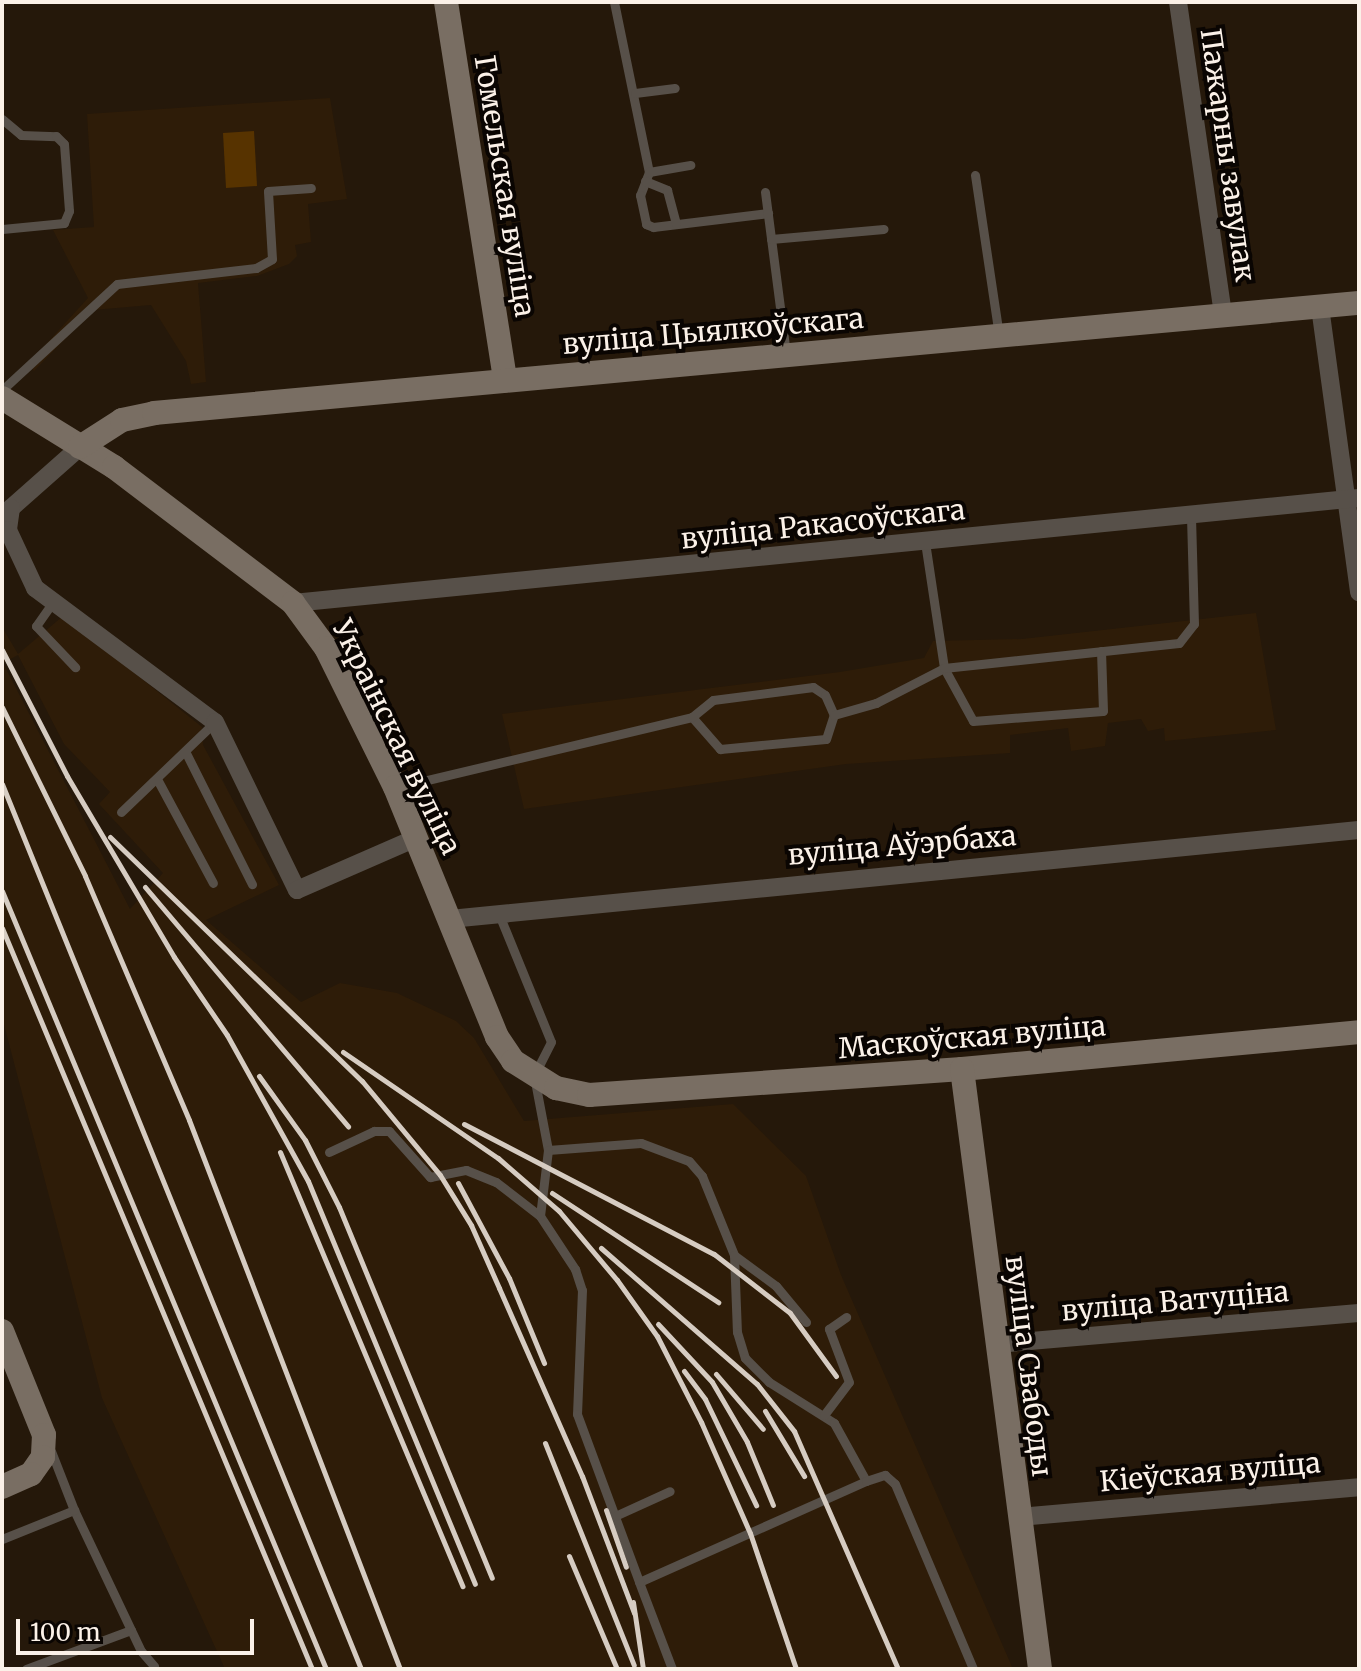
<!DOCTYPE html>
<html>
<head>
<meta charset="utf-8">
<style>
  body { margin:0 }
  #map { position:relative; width:1361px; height:1671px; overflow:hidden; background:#25180a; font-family:Merriweather,serif }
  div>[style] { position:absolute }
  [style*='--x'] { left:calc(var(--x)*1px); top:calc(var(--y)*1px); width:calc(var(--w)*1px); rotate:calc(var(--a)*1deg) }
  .built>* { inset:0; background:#2e1c08 }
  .green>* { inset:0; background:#573300 }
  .lane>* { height:9px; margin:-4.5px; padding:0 4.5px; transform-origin:4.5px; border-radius:4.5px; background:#575049 }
  .street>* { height:18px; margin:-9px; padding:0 9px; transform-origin:9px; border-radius:9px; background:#575049 }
  .secondary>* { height:24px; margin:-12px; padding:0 12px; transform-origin:12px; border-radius:12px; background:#796e63 }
  .rail>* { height:5px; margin:-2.5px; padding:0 2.5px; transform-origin:2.5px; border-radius:2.5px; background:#d6ccc2 }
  span { translate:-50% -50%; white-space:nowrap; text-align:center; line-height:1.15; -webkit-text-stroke:8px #0a0502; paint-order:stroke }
  .street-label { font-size:28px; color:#fbf1e8 }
  .frame { position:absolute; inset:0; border:4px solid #fbf1e8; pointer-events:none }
  .scale { position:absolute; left:16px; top:1619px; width:238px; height:36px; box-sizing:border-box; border:4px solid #fbf1e8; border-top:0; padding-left:10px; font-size:24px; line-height:28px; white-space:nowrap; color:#fbf1e8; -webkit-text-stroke:6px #0a0502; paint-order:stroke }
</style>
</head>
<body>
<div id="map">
  <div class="built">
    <div style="clip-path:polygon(330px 98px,347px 199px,308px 204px,311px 242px,295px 245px,297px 256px,289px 264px,257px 276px,198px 283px,206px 382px,191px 384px,186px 361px,151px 305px,93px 310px,34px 371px,28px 364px,88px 298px,53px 230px,94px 227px,87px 114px)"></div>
    <div style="clip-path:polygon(1256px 613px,1276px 730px,1165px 741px,1164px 728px,1148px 731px,1141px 719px,1108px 723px,1105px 746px,1071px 751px,1068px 728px,1010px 735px,1010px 753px,846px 764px,524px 809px,502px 714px,840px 672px,924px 658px,933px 641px,1022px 639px)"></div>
    <div style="clip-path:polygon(evenodd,63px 616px,202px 727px,203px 745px,279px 885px,206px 920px,301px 1002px,340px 983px,397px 993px,456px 1021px,474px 1038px,524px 1121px,733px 1104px,806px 1176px,841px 1275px,1013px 1669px,225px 1669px,102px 1398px,2px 1017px,2px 627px,18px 654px,63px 616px,18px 655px,64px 744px,110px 792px,99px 804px,163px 873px,130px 909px,3px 663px,18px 655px)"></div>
  </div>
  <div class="green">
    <div style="clip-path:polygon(254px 131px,257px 186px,226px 188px,223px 133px)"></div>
  </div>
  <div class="lane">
    <div style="--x:614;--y:2;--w:174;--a:78.4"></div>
    <div style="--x:649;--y:172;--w:25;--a:111"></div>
    <div style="--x:640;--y:195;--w:30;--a:78"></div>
    <div style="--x:646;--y:224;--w:8;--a:23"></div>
    <div style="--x:653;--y:227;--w:116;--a:-6.9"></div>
    <div style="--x:635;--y:93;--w:40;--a:-7.1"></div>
    <div style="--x:2;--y:119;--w:25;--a:40"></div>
    <div style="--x:21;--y:135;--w:35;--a:2"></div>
    <div style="--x:56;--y:136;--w:11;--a:45"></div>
    <div style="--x:64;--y:144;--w:67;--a:85.7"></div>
    <div style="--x:69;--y:211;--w:13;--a:113"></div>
    <div style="--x:64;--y:223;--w:62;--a:174.5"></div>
    <div style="--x:649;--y:172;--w:42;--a:-9.7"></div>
    <div style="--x:975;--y:175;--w:162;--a:81.5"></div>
    <div style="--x:645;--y:181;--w:24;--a:22"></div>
    <div style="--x:667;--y:190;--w:35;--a:75"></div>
    <div style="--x:765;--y:192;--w:162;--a:82.6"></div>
    <div style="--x:771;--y:239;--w:113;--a:-5.1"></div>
    <div style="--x:2;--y:390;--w:156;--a:-42.7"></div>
    <div style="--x:117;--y:284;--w:140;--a:-6.6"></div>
    <div style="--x:256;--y:268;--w:18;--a:-29"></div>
    <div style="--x:272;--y:259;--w:68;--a:-93.4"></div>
    <div style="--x:268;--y:191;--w:43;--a:-4"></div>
    <div style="--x:925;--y:542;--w:127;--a:81.4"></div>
    <div style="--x:944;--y:668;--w:60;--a:61.3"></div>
    <div style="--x:973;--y:721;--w:130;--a:-4.4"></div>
    <div style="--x:1103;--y:711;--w:60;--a:-91.9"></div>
    <div style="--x:55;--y:599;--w:33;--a:125"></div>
    <div style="--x:36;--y:626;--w:57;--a:46.4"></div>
    <div style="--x:692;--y:717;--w:43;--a:48.8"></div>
    <div style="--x:720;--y:749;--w:106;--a:-5.4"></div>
    <div style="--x:826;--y:739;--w:25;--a:-72"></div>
    <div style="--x:186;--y:753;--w:147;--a:63.3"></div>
    <div style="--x:157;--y:779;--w:118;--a:61.7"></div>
    <div style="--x:398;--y:787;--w:302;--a:-13.4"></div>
    <div style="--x:692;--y:717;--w:27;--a:-39"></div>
    <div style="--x:713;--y:700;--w:101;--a:-7.4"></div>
    <div style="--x:813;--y:687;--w:14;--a:34"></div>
    <div style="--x:825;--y:695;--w:22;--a:66"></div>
    <div style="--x:834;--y:715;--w:44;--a:-15.9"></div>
    <div style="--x:876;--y:703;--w:76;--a:-27.2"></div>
    <div style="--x:944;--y:668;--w:236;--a:-6.1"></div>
    <div style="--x:1179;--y:643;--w:24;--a:-52"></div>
    <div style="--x:1194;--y:624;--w:109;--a:-91.6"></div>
    <div style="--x:121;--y:812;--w:130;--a:-43.8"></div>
    <div style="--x:498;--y:912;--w:140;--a:67.8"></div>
    <div style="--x:551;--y:1042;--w:38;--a:117"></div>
    <div style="--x:534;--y:1076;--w:75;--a:79.3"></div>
    <div style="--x:548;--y:1150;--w:93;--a:-4.3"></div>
    <div style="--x:641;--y:1143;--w:51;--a:20.6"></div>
    <div style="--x:689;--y:1161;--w:20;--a:49"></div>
    <div style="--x:702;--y:1176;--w:85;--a:67.9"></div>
    <div style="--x:734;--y:1255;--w:77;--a:87.8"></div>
    <div style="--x:737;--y:1332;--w:27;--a:73"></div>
    <div style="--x:745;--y:1358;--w:34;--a:45"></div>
    <div style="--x:769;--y:1382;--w:77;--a:32.2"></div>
    <div style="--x:834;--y:1423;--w:66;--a:61.1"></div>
    <div style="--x:866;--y:1481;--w:248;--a:156"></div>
    <div style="--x:639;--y:1582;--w:93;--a:69.2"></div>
    <div style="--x:329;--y:1152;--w:50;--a:-25"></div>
    <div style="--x:374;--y:1131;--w:15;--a:0"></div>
    <div style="--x:389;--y:1131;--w:62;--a:48.3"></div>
    <div style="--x:430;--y:1177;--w:37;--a:-11"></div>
    <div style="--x:466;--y:1170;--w:32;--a:22"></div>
    <div style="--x:496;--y:1182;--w:56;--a:37.7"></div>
    <div style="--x:540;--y:1216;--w:64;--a:56.6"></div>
    <div style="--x:575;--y:1269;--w:22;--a:72"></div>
    <div style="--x:582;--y:1290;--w:124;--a:92.3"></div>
    <div style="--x:577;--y:1414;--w:179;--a:69.7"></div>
    <div style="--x:540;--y:1216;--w:66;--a:-83.1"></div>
    <div style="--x:734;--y:1255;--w:52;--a:36.4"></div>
    <div style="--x:776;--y:1286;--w:47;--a:50.2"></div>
    <div style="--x:824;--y:1415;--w:41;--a:-52.9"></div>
    <div style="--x:849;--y:1382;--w:57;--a:-110.7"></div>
    <div style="--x:829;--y:1329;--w:21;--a:-35"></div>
    <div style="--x:866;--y:1481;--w:20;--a:-18"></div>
    <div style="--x:885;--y:1475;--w:13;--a:42"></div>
    <div style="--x:895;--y:1484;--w:201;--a:67.1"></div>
    <div style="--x:74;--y:1510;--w:156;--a:64.6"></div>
    <div style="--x:141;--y:1651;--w:20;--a:49"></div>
    <div style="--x:615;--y:1516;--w:60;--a:-24.4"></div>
    <div style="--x:2;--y:1539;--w:78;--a:-21.9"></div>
    <div style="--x:74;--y:1510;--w:63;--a:-111.3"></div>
    <div style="--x:26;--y:1669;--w:112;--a:-20.4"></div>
  </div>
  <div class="street">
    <div style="--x:1178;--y:2;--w:316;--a:81.8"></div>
    <div style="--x:1320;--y:307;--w:288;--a:82.2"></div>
    <div style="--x:80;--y:447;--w:92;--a:138.5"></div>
    <div style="--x:11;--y:508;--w:22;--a:98"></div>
    <div style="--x:8;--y:530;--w:64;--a:65"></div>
    <div style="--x:35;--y:588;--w:224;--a:36.7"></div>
    <div style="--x:215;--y:722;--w:187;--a:64"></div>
    <div style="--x:297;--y:890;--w:130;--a:-23.6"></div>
    <div style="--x:293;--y:603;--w:1071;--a:-5.63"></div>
    <div style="--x:450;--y:919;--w:913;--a:-5.59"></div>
    <div style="--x:996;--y:1344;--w:364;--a:-4.9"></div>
    <div style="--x:1019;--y:1517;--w:341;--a:-5"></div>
  </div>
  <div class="secondary">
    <div style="--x:446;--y:2;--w:383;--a:81.1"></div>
    <div style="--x:2;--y:398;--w:132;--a:31.6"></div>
    <div style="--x:114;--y:467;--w:225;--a:37.2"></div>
    <div style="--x:293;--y:603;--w:56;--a:53.7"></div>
    <div style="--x:326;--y:648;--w:155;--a:63.6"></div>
    <div style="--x:395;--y:787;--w:270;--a:67.8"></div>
    <div style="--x:497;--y:1037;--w:29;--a:56"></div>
    <div style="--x:513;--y:1061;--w:51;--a:32.1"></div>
    <div style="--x:556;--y:1088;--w:34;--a:12"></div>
    <div style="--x:589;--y:1095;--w:374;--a:-4"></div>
    <div style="--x:962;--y:1069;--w:399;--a:-5.3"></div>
    <div style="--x:80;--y:447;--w:50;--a:-32.7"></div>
    <div style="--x:122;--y:420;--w:33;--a:-12"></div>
    <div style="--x:154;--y:413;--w:1210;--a:-5.22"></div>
    <div style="--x:962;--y:1069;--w:605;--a:82.59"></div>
    <div style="--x:2;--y:1331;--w:112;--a:68"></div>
    <div style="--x:44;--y:1435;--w:22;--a:93"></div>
    <div style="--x:43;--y:1457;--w:21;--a:125"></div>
    <div style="--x:31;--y:1474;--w:32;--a:156"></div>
  </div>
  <div class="rail">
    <div style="--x:2;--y:650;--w:142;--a:62.7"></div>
    <div style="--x:67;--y:776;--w:210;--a:59.4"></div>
    <div style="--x:174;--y:957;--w:94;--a:55.8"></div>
    <div style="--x:227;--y:1035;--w:167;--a:61"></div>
    <div style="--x:308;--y:1181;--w:436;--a:67.5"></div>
    <div style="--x:2;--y:707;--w:188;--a:63.8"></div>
    <div style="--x:85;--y:876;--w:265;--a:66.9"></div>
    <div style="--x:189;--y:1120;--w:588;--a:68.98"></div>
    <div style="--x:2;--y:784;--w:955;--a:67.92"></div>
    <div style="--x:110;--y:837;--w:351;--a:44.1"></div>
    <div style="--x:362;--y:1081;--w:122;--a:50.3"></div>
    <div style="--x:440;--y:1175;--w:59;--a:58.2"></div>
    <div style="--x:471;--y:1225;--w:69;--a:66"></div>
    <div style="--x:499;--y:1288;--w:206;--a:66.2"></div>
    <div style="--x:582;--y:1476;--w:147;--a:69.2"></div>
    <div style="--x:145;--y:887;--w:314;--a:49.7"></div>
    <div style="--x:2;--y:891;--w:843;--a:67.39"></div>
    <div style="--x:2;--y:928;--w:803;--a:67.3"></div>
    <div style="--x:343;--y:1052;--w:188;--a:34.4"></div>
    <div style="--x:498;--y:1158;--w:81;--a:41"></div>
    <div style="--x:559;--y:1211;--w:90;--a:50"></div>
    <div style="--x:617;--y:1280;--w:69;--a:54.5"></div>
    <div style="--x:657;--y:1336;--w:97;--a:62.9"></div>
    <div style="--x:701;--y:1422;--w:121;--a:66.2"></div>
    <div style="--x:750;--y:1533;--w:144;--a:71.3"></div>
    <div style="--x:259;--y:1076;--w:79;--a:54.3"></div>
    <div style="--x:305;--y:1140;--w:75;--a:63.1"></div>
    <div style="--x:339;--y:1207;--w:401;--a:67.6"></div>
    <div style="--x:464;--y:1124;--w:282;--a:27.5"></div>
    <div style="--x:714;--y:1254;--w:96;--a:37.8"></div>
    <div style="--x:790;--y:1313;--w:78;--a:53.9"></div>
    <div style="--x:280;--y:1152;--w:471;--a:67.2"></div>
    <div style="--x:458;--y:1183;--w:108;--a:61.8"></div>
    <div style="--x:509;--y:1278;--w:92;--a:67.6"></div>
    <div style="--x:552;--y:1193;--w:199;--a:33.3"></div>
    <div style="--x:601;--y:1248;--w:207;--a:41.1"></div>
    <div style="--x:757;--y:1384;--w:60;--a:51.8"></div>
    <div style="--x:794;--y:1431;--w:260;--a:66.4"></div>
    <div style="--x:658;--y:1324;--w:79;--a:47"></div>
    <div style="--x:712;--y:1382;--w:69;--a:59.7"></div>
    <div style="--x:747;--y:1442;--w:68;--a:67.6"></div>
    <div style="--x:684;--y:1371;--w:35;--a:53"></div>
    <div style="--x:705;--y:1399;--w:118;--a:64.3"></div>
    <div style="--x:716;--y:1374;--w:72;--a:49.5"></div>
    <div style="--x:765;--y:1411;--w:76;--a:59"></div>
    <div style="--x:545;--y:1443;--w:239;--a:68.2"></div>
    <div style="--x:606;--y:1510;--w:60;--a:70.7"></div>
    <div style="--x:569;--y:1556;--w:123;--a:67"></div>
    <div style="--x:633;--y:1602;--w:68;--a:81.5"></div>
  </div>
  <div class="street-label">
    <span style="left:1228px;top:155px;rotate:82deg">Пажарны завулак</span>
    <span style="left:505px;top:186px;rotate:81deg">Гомельская вуліца</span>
    <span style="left:713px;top:331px;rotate:-5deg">вуліца Цыялкоўскага</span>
    <span style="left:823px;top:524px;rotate:-6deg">вуліца Ракасоўскага</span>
    <span style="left:397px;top:737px;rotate:64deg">Украінская вуліца</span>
    <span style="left:902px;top:845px;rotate:-5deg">вуліца Аўэрбаха</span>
    <span style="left:972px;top:1037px;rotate:-5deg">Маскоўская вуліца</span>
    <span style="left:1175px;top:1301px;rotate:-5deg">вуліца Ватуціна</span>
    <span style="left:1029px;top:1366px;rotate:83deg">вуліца Свабоды</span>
    <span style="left:1210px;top:1472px;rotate:-5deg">Кіеўская вуліца</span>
  </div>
  <div class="frame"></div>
  <div class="scale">100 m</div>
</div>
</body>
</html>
